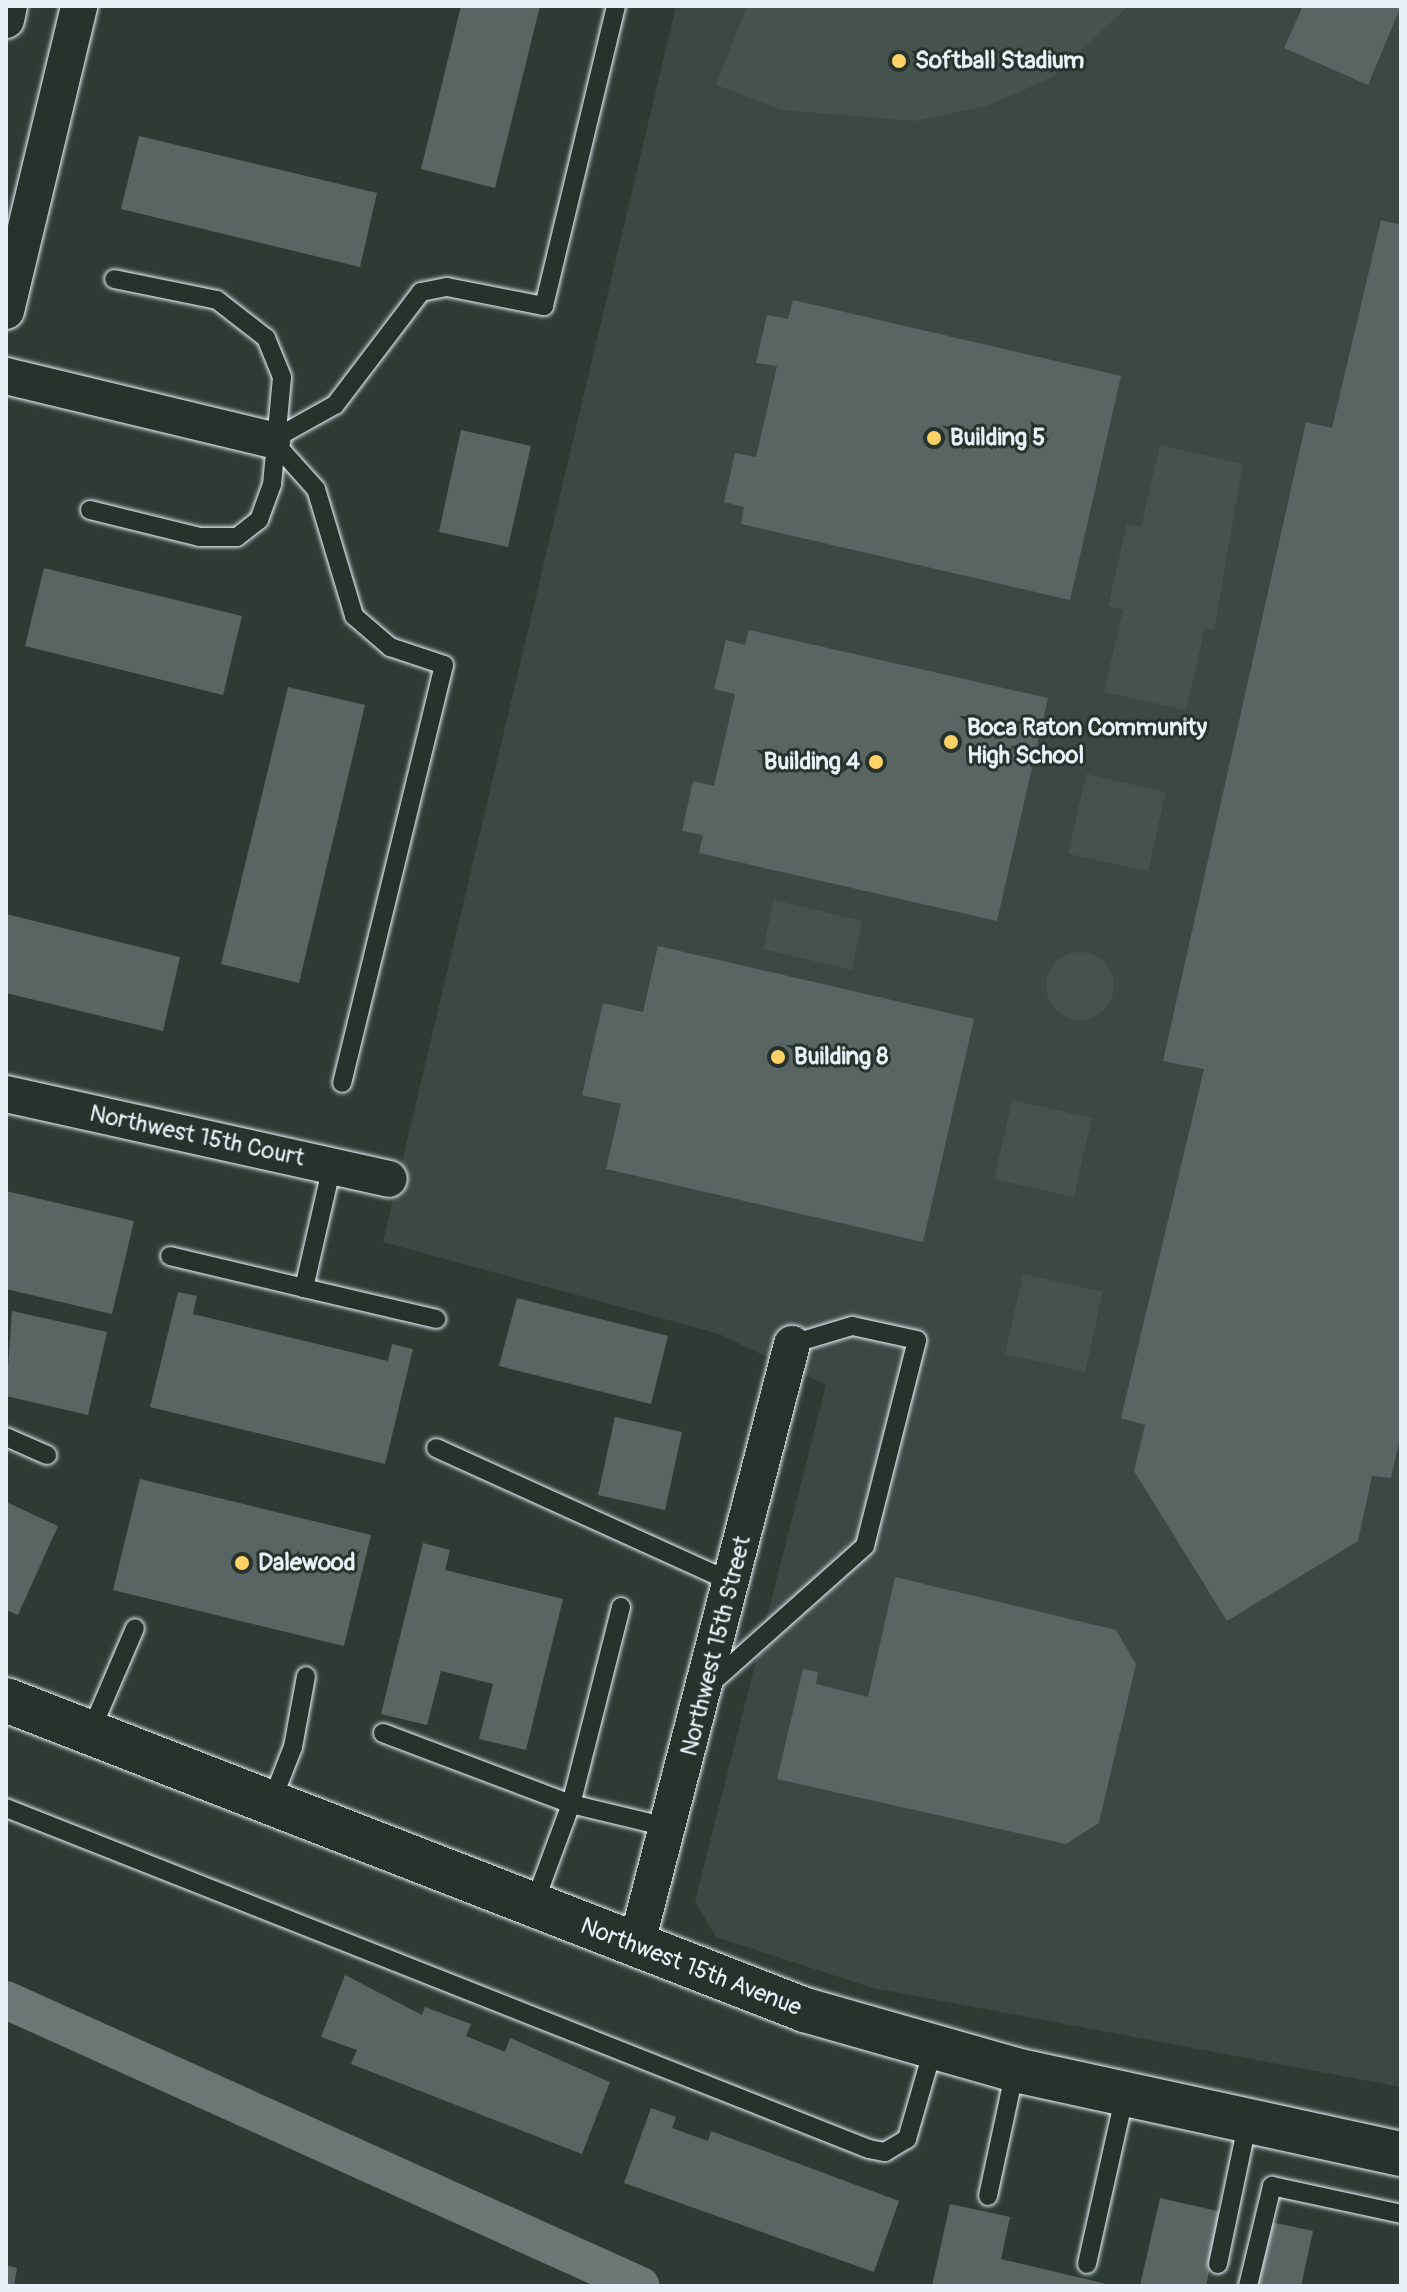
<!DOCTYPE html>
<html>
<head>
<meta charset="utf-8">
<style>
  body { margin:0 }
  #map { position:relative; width:1407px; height:2292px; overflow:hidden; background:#2e3b35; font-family:Pangolin,sans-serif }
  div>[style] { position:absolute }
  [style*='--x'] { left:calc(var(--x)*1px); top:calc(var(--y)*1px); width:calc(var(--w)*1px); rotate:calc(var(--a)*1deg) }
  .built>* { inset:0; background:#3b4843 }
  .green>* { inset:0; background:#45524e }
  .round { border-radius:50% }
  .canal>* { height:38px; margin:-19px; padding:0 19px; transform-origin:19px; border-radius:19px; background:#6b7775 }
  .building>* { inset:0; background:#596563 }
  .roads { filter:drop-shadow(0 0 2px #e8f1f8) drop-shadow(0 0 2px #e8f1f8) }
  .service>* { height:18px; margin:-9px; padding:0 9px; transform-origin:9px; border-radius:9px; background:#26332d }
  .minor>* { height:36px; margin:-18px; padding:0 18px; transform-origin:18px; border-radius:18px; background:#26332d }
  .tertiary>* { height:44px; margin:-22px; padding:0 22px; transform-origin:22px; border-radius:22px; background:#26332d }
  .dots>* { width:22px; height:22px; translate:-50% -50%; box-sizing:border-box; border:4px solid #26332d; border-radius:50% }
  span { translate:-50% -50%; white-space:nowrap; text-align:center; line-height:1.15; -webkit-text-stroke:6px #26332d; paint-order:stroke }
  .poi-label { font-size:24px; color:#e8f1f8; font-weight:700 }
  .left { translate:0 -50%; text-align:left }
  .right { translate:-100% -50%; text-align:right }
  .street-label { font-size:24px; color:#e8f1f8 }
  .frame { position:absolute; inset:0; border:8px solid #e8f1f8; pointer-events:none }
</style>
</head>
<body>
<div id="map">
  <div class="built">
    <div style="clip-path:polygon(676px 6px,1401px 6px,1401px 2087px,873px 1988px,716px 1937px,695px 1901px,826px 1385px,719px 1334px,383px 1242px)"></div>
  </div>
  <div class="green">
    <div style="clip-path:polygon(747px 6px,1129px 6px,1051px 78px,987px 106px,915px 121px,782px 110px,716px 85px)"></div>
    <div style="clip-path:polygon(1160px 445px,1243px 464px,1214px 630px,1205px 629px,1186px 710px,1104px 692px,1123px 610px,1108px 606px,1127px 524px,1141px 527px)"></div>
    <div style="clip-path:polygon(1086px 774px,1166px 792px,1148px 871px,1068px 854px)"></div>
    <div style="clip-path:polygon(774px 900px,862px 921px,852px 970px,763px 949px)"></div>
    <div class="round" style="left:1046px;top:952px;width:68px;height:68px"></div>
    <div style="clip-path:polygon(1012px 1100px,1092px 1118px,1074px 1197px,994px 1179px)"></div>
    <div style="clip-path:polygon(1023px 1274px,1103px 1292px,1085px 1372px,1005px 1354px)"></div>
  </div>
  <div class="canal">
    <div style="--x:6;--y:2000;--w:696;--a:24.25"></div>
  </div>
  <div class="building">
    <div style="clip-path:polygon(461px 6px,540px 6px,495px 188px,421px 169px)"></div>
    <div style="clip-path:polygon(1303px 6px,1401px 6px,1368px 85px,1284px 48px)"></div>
    <div style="clip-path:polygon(139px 136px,377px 193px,360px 267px,121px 209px)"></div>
    <div style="clip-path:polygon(1381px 220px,1401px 225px,1401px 1433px,1391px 1478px,1372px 1476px,1358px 1541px,1227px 1621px,1134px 1471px,1145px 1425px,1121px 1418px,1204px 1069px,1163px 1061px,1306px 422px,1332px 428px)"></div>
    <div style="clip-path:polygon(793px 300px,1121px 376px,1070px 600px,741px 524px,744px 507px,724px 502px,735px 453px,756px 457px,777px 366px,756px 363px,767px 315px,788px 319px)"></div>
    <div style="clip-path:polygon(461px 430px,531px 446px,508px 547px,439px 532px)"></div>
    <div style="clip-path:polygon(44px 568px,242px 616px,223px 695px,25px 646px)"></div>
    <div style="clip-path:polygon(749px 630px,1048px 698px,997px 921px,699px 853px,703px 835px,682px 831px,693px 781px,714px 786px,735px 694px,714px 689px,726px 640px,745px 645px)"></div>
    <div style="clip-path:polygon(288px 687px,365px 705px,299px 983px,221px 964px)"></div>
    <div style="clip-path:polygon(6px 914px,180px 957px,163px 1031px,6px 993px)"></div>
    <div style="clip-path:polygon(658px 946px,974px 1019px,923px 1242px,606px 1169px,621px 1104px,582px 1095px,603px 1003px,643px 1012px)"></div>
    <div style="clip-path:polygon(6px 1191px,134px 1221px,112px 1314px,6px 1289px)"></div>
    <div style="clip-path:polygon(178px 1292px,197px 1296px,193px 1314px,388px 1361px,392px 1344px,413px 1349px,385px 1464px,150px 1407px)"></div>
    <div style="clip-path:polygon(517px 1298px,668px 1336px,651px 1404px,499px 1366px)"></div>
    <div style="clip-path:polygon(12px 1311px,107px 1332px,88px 1415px,6px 1396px)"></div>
    <div style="clip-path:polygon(615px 1417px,682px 1432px,665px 1510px,598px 1495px)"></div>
    <div style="clip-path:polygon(140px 1479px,371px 1535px,344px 1646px,113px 1590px)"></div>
    <div style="clip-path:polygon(6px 1502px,58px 1526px,18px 1615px,6px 1610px)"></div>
    <div style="clip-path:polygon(423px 1543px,450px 1550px,445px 1570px,563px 1599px,526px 1750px,479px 1739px,493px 1684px,441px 1671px,427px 1725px,381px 1714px)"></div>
    <div style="clip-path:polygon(895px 1577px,1116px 1630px,1136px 1664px,1099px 1823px,1066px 1844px,777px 1779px,803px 1669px,818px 1672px,816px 1684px,868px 1697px)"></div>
    <div style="clip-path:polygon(345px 1975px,422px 2015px,425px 2007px,471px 2024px,466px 2036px,505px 2052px,510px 2038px,610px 2082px,582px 2154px,351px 2064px,357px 2050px,321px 2037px)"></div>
    <div style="clip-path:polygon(651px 2108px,676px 2117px,672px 2128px,708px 2141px,711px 2131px,899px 2201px,874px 2272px,624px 2183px)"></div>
    <div style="clip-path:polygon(1160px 2198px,1222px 2212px,1206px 2286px,1140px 2286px)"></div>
    <div style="clip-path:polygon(950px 2204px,1010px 2217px,1001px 2259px,1115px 2286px,932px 2286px)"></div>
    <div style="clip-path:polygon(1271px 2222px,1313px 2231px,1301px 2286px,1257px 2286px)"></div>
    <div style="clip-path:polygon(6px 2265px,17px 2268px,14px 2286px,6px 2286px)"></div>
  </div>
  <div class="roads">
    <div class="service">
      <div style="--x:272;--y:440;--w:66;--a:48.1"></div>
      <div style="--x:316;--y:489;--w:133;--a:73.3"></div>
      <div style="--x:354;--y:616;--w:48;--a:40.7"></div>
      <div style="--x:390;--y:647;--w:57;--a:18.4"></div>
      <div style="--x:444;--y:665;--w:430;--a:103.7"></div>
      <div style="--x:272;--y:440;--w:72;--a:-29.1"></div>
      <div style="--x:335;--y:405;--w:142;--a:-52.7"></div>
      <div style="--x:421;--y:292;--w:26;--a:-11"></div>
      <div style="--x:447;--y:287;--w:99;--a:11.1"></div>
      <div style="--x:544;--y:306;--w:309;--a:-76.5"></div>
      <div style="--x:90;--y:510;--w:113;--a:13.8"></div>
      <div style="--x:200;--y:537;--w:37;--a:0"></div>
      <div style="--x:237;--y:537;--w:28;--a:-38"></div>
      <div style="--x:259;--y:520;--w:37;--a:-70"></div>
      <div style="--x:272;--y:485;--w:108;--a:-84.7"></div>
      <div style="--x:282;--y:377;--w:42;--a:-112.3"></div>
      <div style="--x:266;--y:338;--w:62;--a:-142.2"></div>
      <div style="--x:217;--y:300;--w:105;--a:-168.5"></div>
      <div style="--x:170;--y:1256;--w:138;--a:13.4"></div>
      <div style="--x:304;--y:1288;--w:125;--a:-77.1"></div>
      <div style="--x:304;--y:1288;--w:136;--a:13.2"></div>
      <div style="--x:6;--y:1437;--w:45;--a:23.7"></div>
      <div style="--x:436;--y:1448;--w:325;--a:24.4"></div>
      <div style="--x:621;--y:1607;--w:203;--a:104.2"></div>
      <div style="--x:571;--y:1804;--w:103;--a:13.5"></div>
      <div style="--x:708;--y:1686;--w:210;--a:-41.7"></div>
      <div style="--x:865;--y:1546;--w:212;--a:-75.8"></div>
      <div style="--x:917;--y:1340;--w:66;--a:-167.8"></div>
      <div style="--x:852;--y:1326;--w:63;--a:163.3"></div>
      <div style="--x:90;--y:1733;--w:114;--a:-66.8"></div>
      <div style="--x:383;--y:1733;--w:201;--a:20.7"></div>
      <div style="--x:571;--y:1804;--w:107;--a:110.3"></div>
      <div style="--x:271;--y:1803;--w:60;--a:-68.6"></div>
      <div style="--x:293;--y:1747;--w:72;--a:-79.6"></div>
      <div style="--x:6;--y:1808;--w:928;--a:21.56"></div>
      <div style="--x:869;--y:2149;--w:16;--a:11"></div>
      <div style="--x:885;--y:2152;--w:26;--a:-31"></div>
      <div style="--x:907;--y:2139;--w:94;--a:-73.9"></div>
      <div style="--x:988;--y:2196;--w:129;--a:-77.9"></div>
      <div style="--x:1087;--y:2264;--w:174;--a:-77.4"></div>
      <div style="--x:1218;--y:2264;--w:146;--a:-78.2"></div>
      <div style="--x:1248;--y:2286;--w:103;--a:-76.5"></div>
      <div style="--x:1272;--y:2186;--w:132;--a:12.2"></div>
    </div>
    <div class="minor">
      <div style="--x:6;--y:20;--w:14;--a:-78"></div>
      <div style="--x:6;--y:311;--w:314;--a:-76.5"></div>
      <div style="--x:6;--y:376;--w:274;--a:13.5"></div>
      <div style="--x:6;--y:1094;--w:392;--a:12.5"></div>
      <div style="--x:636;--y:1946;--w:622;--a:-75.47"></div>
    </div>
    <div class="tertiary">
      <div style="--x:6;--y:1700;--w:857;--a:21.21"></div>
      <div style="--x:805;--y:2010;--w:218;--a:15.9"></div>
      <div style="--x:1015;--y:2070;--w:395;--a:12.3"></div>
    </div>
  </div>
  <div class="dots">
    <div style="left:899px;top:61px;background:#ffd166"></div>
    <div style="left:934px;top:438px;background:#ffd166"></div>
    <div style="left:951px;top:742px;background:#ffd166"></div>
    <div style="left:876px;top:762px;background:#ffd166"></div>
    <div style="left:778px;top:1057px;background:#ffd166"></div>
    <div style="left:242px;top:1563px;background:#ffd166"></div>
  </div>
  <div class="poi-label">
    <span class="left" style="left:915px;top:61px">Softball Stadium</span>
    <span class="left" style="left:950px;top:438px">Building 5</span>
    <span class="left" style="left:967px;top:742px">Boca Raton Community<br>High School</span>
    <span class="right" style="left:860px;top:762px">Building 4</span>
    <span class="left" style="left:794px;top:1057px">Building 8</span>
    <span class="left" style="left:258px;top:1563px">Dalewood</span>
  </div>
  <div class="street-label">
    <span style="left:197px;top:1136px;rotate:12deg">Northwest 15th Court</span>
    <span style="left:716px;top:1646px;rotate:-76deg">Northwest 15th Street</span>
    <span style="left:691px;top:1967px;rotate:21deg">Northwest 15th Avenue</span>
  </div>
  <div class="frame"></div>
</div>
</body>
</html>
